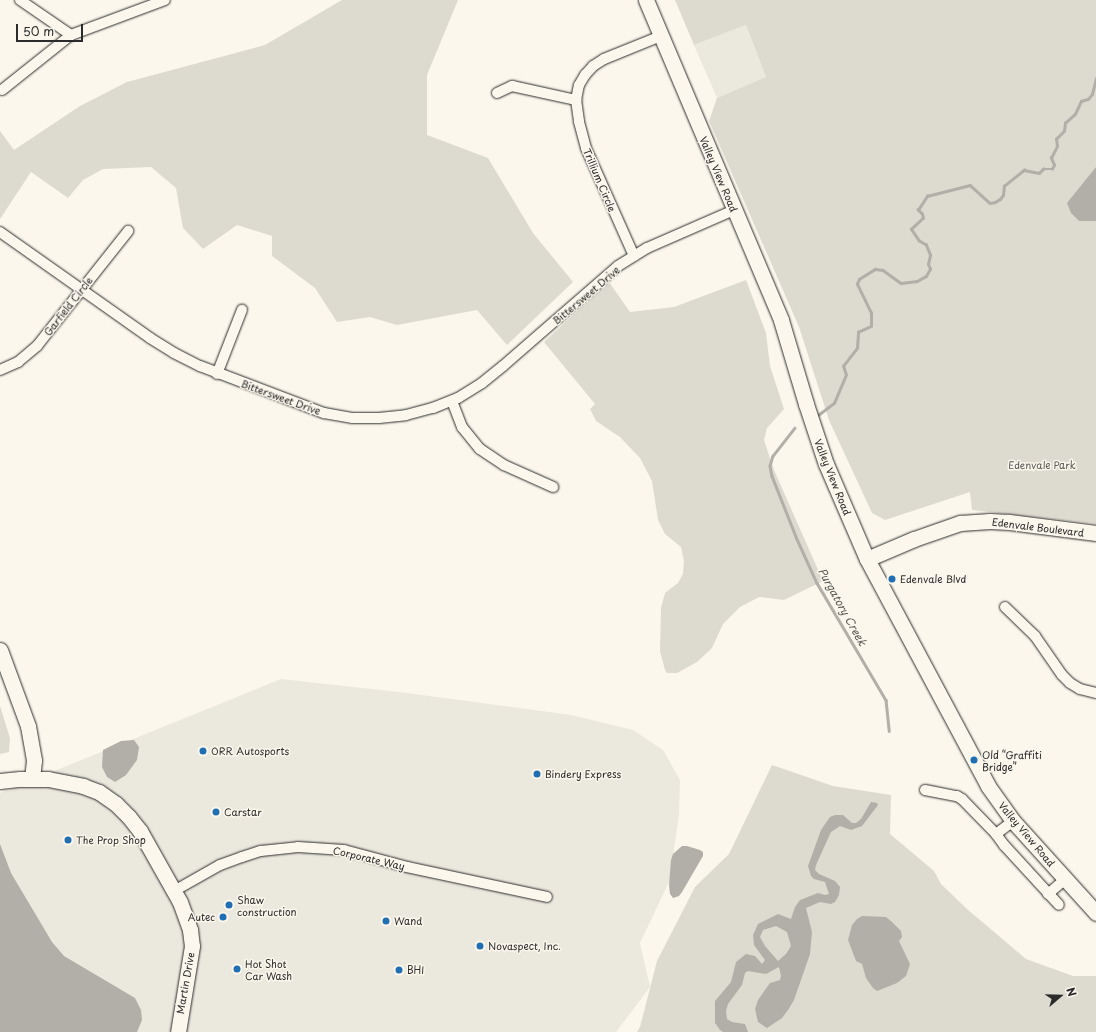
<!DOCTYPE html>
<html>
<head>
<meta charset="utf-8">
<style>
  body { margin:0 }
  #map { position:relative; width:1096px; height:1032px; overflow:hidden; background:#fbf7ec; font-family:"Playpen Sans",sans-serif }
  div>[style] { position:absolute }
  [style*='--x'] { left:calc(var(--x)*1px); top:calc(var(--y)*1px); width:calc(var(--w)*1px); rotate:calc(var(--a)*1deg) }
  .built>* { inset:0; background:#ebe8de }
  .green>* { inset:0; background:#dddad0 }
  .water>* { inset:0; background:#b1afa7 }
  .stream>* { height:2.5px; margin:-1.25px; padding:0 1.25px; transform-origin:1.25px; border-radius:1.25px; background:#b1afa7 }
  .roads { filter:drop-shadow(0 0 1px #2b2b2b) drop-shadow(0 0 1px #2b2b2b) }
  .street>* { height:10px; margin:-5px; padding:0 5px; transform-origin:5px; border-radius:5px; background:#fbf7ec }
  .secondary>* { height:15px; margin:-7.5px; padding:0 7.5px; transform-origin:7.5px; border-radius:7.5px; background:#fbf7ec }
  .dots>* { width:11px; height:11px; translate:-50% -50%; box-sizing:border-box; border:2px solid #fbf7ec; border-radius:50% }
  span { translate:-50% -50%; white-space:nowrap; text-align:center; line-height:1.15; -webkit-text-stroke:3px #fbf7ec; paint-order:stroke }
  .street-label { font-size:10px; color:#2b2b2b }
  .park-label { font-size:10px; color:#585754 }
  .poi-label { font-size:10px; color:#2b2b2b }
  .left { translate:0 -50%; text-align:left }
  .right { translate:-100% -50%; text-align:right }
  .water-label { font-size:11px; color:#5a5956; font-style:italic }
  .north { position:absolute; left:1040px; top:976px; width:40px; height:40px; -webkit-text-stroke:3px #fbf7ec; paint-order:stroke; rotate:70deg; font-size:11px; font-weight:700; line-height:16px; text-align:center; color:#2b2b2b }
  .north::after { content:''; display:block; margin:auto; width:14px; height:18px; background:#2b2b2b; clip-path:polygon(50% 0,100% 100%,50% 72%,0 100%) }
  .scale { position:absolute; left:16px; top:24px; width:67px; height:18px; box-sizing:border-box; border:2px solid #2b2b2b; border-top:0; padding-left:5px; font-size:12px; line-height:14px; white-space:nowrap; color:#2b2b2b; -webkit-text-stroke:3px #fbf7ec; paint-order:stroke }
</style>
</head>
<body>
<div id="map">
  <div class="built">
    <div style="clip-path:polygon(746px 25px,766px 77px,717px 98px,694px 45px)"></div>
    <div style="clip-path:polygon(281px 679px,399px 692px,571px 715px,633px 730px,663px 750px,680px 780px,679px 815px,669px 882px,640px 943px,650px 987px,616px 1032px,0 1032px,0 793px)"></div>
  </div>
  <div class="green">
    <div style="clip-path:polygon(342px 0,458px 0,427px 75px,427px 135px,488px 158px,533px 233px,573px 282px,507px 345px,477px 310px,397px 325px,370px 317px,337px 322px,315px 288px,272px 256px,272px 236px,237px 225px,203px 249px,183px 228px,176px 188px,151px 167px,103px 169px,83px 180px,68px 198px,31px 172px,0 219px,0 131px,14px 150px,80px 106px,127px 82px,265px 45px)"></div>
    <div style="clip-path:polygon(675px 0,1096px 0,1096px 167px,1079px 221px,1096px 221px,1096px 524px,972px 510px,970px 492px,885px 520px,872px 513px,829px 420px,799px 327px,709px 121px,717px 98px,766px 77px,746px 25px,694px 45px)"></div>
    <div style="clip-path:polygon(746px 280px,766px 333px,770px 366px,784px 409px,767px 428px,764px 440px,774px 470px,823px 581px,784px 600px,759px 597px,740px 607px,723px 624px,712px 648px,697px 662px,677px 673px,667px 673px,665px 670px,660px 651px,661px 608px,665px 593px,678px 583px,683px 574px,684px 561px,681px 547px,665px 534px,658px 520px,652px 481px,640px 458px,620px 437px,596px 421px,590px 409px,595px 404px,544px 342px,609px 282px,630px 312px,674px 307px)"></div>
    <div style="clip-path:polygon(0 706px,10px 738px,9px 752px,0 754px)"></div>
    <div style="clip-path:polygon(772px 765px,833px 786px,891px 795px,890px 834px,934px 871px,941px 884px,967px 909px,1026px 959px,1073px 976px,1096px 976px,1096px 1032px,637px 1032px,640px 1027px,657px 961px,695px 887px,729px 854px)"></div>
  </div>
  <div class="water">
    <div style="clip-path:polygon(1096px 167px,1096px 221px,1079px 221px,1071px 213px,1067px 203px)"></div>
    <div style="clip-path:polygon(134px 740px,139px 747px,137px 760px,126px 775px,115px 782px,107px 777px,102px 767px,103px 750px,121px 741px)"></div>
    <div style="clip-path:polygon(evenodd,871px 802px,877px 803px,878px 805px,862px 826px,851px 830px,840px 826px,831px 832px,816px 865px,815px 870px,819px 874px,835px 881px,840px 887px,839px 895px,835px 902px,831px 904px,820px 902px,806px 908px,812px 932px,810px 954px,794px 1000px,788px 1010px,782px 1018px,767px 1028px,758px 1022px,755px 1009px,758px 1000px,770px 983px,780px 980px,781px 976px,779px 967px,766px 974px,748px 971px,745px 973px,742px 985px,728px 1004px,726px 1011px,727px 1019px,732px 1022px,745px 1024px,748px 1032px,723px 1032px,720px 1030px,715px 1023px,715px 1001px,731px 982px,736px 962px,746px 954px,755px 956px,762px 964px,765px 960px,754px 945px,753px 935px,758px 924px,778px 914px,791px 919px,795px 907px,800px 900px,818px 893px,825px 895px,829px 894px,825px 882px,814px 879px,811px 876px,808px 866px,821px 830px,830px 817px,835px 815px,843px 815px,852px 823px,856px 823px,861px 819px,871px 802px,776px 926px,787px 932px,791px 946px,786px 954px,778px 961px,765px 946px,760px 937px,763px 930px,776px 926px)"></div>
    <div style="clip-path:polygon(0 844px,11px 873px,52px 942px,64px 956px,135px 998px,141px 1010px,142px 1020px,137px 1032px,0 1032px)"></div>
    <div style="clip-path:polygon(682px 846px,687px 846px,700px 850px,703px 852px,703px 856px,682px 892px,679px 896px,673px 898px,670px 894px,669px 885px,671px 860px,673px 854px)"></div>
    <div style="clip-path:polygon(862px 916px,886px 917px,892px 922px,901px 931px,902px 937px,899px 941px,910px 964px,906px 976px,897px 983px,877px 991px,873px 988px,866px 978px,862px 964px,856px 961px,848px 940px,852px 925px,857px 919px)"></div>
  </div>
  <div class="stream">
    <div style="--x:818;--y:415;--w:20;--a:-37"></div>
    <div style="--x:834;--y:403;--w:30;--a:-67"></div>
    <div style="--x:846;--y:375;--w:9;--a:-108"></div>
    <div style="--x:843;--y:366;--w:23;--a:-52"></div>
    <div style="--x:857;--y:348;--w:16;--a:-86"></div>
    <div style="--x:858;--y:332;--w:14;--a:-25"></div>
    <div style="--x:871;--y:326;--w:13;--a:-90"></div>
    <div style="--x:871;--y:313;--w:32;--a:-116"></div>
    <div style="--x:857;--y:284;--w:5;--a:-68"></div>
    <div style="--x:859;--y:279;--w:19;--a:-32"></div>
    <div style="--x:875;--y:269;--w:8;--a:7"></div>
    <div style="--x:883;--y:270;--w:22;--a:36"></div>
    <div style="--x:901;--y:283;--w:16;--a:-7"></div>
    <div style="--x:917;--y:281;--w:10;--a:-29"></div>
    <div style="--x:926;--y:276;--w:8;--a:-60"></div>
    <div style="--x:930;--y:269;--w:5;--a:-112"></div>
    <div style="--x:928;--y:264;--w:9;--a:-77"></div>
    <div style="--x:930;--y:255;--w:11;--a:-112"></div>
    <div style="--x:926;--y:245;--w:8;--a:-150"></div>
    <div style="--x:919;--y:241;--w:14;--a:-124"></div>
    <div style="--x:911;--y:229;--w:16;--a:-43"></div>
    <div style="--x:923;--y:218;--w:4;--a:-104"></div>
    <div style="--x:922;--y:214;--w:6;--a:-135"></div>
    <div style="--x:918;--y:210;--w:17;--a:-57"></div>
    <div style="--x:927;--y:196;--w:44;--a:-14.3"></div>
    <div style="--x:970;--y:185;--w:27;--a:42"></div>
    <div style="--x:990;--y:203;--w:5;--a:-11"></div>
    <div style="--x:995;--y:202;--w:6;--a:-31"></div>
    <div style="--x:1000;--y:199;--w:5;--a:-53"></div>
    <div style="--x:1003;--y:195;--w:9;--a:-84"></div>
    <div style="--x:1004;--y:186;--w:26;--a:-39"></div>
    <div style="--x:1024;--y:170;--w:15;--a:11"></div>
    <div style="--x:1039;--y:173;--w:6;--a:-45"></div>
    <div style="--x:1043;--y:169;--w:9;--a:0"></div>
    <div style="--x:1052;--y:169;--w:4;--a:-63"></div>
    <div style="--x:1054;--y:165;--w:8;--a:-113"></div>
    <div style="--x:1051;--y:158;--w:13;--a:-63"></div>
    <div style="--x:1057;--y:146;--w:7;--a:-98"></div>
    <div style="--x:1056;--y:139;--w:11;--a:-45"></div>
    <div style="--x:1064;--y:131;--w:8;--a:-83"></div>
    <div style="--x:1065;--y:123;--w:13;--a:-42"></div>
    <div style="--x:1075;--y:114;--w:14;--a:-65"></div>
    <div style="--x:1081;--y:101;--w:7;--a:-16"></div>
    <div style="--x:1088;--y:99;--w:6;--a:-51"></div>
    <div style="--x:1092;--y:94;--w:16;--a:-76"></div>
    <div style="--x:795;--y:428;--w:36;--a:128"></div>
    <div style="--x:773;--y:456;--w:10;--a:107"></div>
    <div style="--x:770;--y:466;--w:10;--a:79"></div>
    <div style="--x:772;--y:476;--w:68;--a:68.4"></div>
    <div style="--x:797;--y:539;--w:48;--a:65.6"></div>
    <div style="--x:817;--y:583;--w:136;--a:59.5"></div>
    <div style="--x:886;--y:700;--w:31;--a:84"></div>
  </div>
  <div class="roads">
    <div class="street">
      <div style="--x:20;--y:0;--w:62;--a:34.5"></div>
      <div style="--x:2;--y:90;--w:88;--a:-38.6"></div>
      <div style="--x:71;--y:35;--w:100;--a:-20.4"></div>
      <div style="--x:497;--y:93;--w:17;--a:-25"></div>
      <div style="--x:512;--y:86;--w:66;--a:12.3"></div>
      <div style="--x:0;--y:232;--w:184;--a:35.2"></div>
      <div style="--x:150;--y:338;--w:28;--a:32"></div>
      <div style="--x:174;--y:353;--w:29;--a:27"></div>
      <div style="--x:200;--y:366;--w:133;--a:20.8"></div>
      <div style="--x:324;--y:413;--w:28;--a:10"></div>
      <div style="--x:352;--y:418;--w:27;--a:0"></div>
      <div style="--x:379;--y:418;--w:27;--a:-6"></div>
      <div style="--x:406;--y:415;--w:28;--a:-15"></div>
      <div style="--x:433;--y:408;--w:27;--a:-22"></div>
      <div style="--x:458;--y:398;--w:28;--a:-32"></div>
      <div style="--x:482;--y:383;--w:27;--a:-39"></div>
      <div style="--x:503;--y:366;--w:152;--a:-41"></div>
      <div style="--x:618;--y:266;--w:34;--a:-32"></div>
      <div style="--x:647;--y:248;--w:95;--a:-23.6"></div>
      <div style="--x:634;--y:256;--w:118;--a:-114"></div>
      <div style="--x:586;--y:148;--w:28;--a:-105"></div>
      <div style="--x:579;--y:121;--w:21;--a:-98"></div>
      <div style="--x:576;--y:100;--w:15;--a:-79"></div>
      <div style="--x:579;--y:85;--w:12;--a:-59"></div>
      <div style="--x:585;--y:75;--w:12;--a:-48"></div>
      <div style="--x:593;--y:66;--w:13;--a:-32"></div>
      <div style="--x:604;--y:59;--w:61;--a:-22"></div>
      <div style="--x:0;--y:370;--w:20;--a:-24"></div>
      <div style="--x:18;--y:362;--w:25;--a:-40"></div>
      <div style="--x:37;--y:346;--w:147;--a:-51.6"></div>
      <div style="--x:217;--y:374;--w:69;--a:-68.7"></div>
      <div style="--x:452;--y:401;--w:28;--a:69"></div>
      <div style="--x:462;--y:427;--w:28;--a:51"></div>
      <div style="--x:480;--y:449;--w:29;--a:34"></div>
      <div style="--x:504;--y:465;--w:54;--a:24.2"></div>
      <div style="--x:1005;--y:607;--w:42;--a:44"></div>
      <div style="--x:1035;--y:636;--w:47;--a:55.3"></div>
      <div style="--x:1062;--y:675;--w:11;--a:45"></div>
      <div style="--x:1070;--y:683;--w:12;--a:31"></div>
      <div style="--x:1080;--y:689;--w:16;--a:14"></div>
      <div style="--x:925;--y:790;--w:33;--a:11"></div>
      <div style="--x:957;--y:796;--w:6;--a:31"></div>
      <div style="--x:962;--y:799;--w:49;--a:45.8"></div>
      <div style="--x:996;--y:834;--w:21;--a:-37"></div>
      <div style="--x:996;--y:834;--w:14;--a:54"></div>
      <div style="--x:1004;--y:845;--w:81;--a:47.5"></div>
      <div style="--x:174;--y:891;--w:53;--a:-29.5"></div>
      <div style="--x:220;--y:865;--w:23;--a:-20"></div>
      <div style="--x:242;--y:857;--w:20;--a:-18"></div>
      <div style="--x:261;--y:851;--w:37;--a:-6"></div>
      <div style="--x:298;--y:847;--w:46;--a:3.7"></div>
      <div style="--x:344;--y:850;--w:65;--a:15.1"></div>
      <div style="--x:407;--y:867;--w:143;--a:12.1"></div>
      <div style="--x:1048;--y:894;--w:23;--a:-41"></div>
    </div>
    <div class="secondary">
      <div style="--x:646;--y:0;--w:347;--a:67.1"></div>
      <div style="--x:781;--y:320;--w:88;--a:73.4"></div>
      <div style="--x:806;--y:404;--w:63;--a:71.6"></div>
      <div style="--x:826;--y:464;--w:103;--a:66.7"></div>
      <div style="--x:867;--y:559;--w:257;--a:61.9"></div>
      <div style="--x:988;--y:786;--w:43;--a:54.5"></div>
      <div style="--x:1013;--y:821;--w:124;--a:47.9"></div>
      <div style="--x:867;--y:559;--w:51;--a:-23.1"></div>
      <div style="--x:914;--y:539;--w:49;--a:-19.2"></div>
      <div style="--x:960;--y:523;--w:30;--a:-4"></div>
      <div style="--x:990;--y:521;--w:19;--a:3"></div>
      <div style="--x:1009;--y:522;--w:88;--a:7.2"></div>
      <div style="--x:0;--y:650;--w:81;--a:69.8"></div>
      <div style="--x:28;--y:726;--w:35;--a:80"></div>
      <div style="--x:34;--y:760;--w:18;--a:96"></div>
      <div style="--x:0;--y:781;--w:20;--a:-6"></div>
      <div style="--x:20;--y:779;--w:28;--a:0"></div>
      <div style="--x:48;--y:779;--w:36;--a:11"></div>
      <div style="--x:83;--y:786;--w:17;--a:21"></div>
      <div style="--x:99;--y:792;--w:21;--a:35"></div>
      <div style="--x:116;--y:804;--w:18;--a:45"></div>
      <div style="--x:129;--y:817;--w:18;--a:52"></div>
      <div style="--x:140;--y:831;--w:81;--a:60.6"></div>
      <div style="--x:180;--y:902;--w:30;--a:70"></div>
      <div style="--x:190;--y:930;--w:16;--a:83"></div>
      <div style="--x:192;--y:946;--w:87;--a:99.2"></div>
    </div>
  </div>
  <div class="dots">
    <div style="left:892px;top:579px;background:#1f6fb2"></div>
    <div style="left:203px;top:751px;background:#1f6fb2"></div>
    <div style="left:974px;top:760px;background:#1f6fb2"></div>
    <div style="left:537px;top:774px;background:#1f6fb2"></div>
    <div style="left:216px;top:812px;background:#1f6fb2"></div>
    <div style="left:68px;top:840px;background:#1f6fb2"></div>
    <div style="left:229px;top:905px;background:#1f6fb2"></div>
    <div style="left:223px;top:917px;background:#1f6fb2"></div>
    <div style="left:386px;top:921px;background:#1f6fb2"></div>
    <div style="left:480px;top:946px;background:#1f6fb2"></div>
    <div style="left:237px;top:969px;background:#1f6fb2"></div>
    <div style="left:399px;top:970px;background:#1f6fb2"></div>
  </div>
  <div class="street-label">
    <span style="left:719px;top:174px;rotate:67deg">Valley View Road</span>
    <span style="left:600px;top:180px;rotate:67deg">Trillium Circle</span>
    <span style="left:586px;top:295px;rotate:-40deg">Bittersweet Drive</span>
    <span style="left:68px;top:306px;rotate:-52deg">Garfield Circle</span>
    <span style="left:281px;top:397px;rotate:20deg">Bittersweet Drive</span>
    <span style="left:833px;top:477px;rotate:68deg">Valley View Road</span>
    <span style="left:1038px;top:527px;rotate:7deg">Edenvale Boulevard</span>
    <span style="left:1027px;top:834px;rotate:50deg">Valley View Road</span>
    <span style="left:369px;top:858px;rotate:13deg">Corporate Way</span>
    <span style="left:185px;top:983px;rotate:-80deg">Martin Drive</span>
  </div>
  <div class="park-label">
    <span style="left:1042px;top:465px">Edenvale Park</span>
  </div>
  <div class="poi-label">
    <span class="left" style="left:900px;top:579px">Edenvale Blvd</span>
    <span class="left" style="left:211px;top:751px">ORR Autosports</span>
    <span class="left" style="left:982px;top:760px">Old “Graffiti<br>Bridge”</span>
    <span class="left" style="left:545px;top:774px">Bindery Express</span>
    <span class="left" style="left:224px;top:812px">Carstar</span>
    <span class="left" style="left:76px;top:840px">The Prop Shop</span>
    <span class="left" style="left:237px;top:905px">Shaw<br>construction</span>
    <span class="right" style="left:215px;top:917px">Autec</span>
    <span class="left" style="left:394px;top:921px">Wand</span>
    <span class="left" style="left:488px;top:946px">Novaspect, Inc.</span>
    <span class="left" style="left:245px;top:969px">Hot Shot<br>Car Wash</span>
    <span class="left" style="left:407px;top:970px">BHI</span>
  </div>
  <div class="water-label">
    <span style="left:842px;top:607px;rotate:61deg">Purgatory Creek</span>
  </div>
  <div class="north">N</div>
  <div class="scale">50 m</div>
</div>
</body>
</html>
